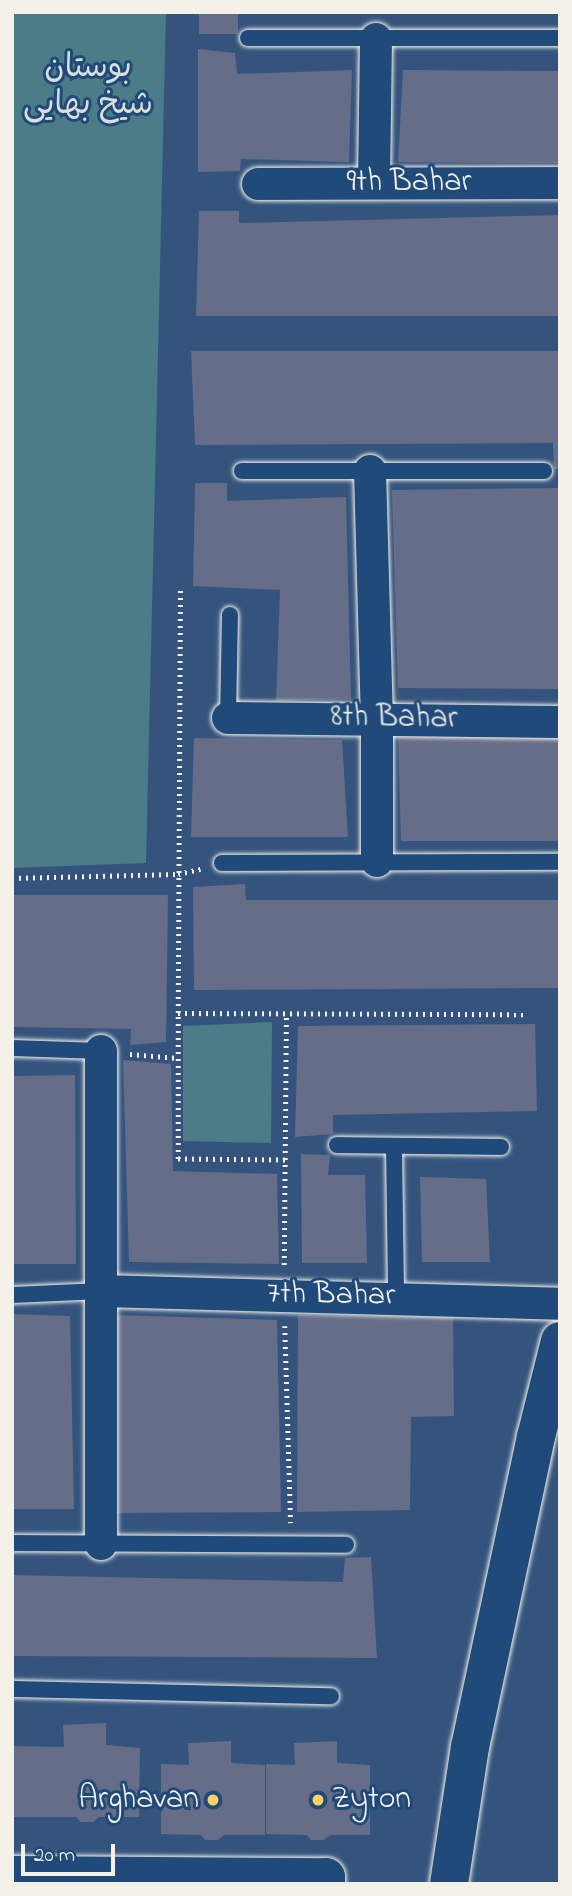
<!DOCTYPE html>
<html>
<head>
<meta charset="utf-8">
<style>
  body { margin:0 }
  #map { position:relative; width:572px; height:1896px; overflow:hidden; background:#34547e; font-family:"Indie Flower","Playpen Sans Arabic",sans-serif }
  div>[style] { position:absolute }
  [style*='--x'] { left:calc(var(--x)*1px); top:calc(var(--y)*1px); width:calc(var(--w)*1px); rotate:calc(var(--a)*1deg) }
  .green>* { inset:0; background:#4c7c87 }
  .building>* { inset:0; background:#656d88 }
  .path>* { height:4.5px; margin-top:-2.25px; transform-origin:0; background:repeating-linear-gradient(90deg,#f4f1e8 0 2px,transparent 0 7px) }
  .roads { filter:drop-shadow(0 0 2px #f4f1e8) drop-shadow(0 0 2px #f4f1e8) }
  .service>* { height:16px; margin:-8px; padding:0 8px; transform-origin:8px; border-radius:8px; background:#1f4a7a }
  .minor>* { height:32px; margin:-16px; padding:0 16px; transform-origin:16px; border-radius:16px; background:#1f4a7a }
  .tertiary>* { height:38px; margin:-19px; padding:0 19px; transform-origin:19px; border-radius:19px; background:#1f4a7a }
  .dots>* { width:19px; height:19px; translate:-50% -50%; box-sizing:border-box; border:4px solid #1f4a7a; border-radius:50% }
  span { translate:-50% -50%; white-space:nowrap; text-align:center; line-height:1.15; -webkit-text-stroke:6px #1f4a7a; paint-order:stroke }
  .park-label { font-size:32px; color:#dbdfd9 }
  .street-label { font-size:32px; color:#f4f1e8 }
  .poi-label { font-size:32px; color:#f4f1e8 }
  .right { translate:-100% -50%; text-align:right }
  .left { translate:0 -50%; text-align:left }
  .frame { position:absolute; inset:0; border:14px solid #f4f1e8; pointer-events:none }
  .scale { position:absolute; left:21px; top:1844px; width:94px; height:32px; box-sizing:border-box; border:4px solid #f4f1e8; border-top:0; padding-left:9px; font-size:21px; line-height:24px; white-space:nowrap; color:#f4f1e8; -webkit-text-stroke:5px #1f4a7a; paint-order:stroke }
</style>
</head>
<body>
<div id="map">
  <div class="green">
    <div style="clip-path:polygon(12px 12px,166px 12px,146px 863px,12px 868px)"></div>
    <div style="clip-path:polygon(272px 1022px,271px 1143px,183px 1141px,183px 1026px)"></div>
  </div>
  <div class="building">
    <div style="clip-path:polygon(199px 12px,238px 12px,238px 34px,199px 34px)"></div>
    <div style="clip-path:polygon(198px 49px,235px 53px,237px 74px,352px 70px,349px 162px,241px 159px,240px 171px,198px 172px)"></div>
    <div style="clip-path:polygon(403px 70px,560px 71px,560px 163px,398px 162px)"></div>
    <div style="clip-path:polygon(199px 211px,239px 211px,239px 223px,560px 215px,560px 316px,196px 316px)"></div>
    <div style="clip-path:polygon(191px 351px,560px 351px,560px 469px,554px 469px,553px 443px,195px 445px)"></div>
    <div style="clip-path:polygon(195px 483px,227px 483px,227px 501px,346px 497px,351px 699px,276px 701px,280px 590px,193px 586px)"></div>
    <div style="clip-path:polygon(560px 488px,560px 689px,398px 688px,392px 490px)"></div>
    <div style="clip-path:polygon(398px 735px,560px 736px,560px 841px,401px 841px)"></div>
    <div style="clip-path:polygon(194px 738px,342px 740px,348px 837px,191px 837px)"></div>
    <div style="clip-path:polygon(245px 884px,246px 900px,560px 900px,560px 988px,194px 990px,193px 887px)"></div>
    <div style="clip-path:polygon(12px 895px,168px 895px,166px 1042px,130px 1045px,131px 1029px,12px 1027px)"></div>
    <div style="clip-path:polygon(535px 1024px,537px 1111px,333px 1115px,333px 1134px,295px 1137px,298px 1026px)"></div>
    <div style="clip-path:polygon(123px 1060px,171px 1064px,173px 1171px,277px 1174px,279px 1264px,129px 1262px)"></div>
    <div style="clip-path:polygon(75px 1075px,76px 1264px,12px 1264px,12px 1076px)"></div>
    <div style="clip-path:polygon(301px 1154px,330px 1155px,328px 1175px,365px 1175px,367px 1263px,302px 1263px)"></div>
    <div style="clip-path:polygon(420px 1177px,486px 1179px,490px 1262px,422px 1262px)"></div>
    <div style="clip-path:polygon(12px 1314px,70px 1316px,74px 1509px,12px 1509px)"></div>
    <div style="clip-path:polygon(115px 1315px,277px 1320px,281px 1512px,116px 1513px)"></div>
    <div style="clip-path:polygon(298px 1315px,453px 1317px,454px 1416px,411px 1417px,410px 1510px,297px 1512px)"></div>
    <div style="clip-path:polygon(371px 1557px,377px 1658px,12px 1656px,12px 1575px,343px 1582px,345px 1558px)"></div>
    <div style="clip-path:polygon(106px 1723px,106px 1745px,140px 1748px,139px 1817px,99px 1817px,93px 1822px,80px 1822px,76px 1817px,12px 1817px,12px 1746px,64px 1747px,63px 1725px)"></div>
    <div style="clip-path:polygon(231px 1741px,231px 1763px,265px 1765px,265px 1835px,224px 1835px,218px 1840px,205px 1840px,201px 1835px,161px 1834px,161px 1764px,189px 1765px,188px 1743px)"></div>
    <div style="clip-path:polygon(337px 1741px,337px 1763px,370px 1765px,370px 1835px,330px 1835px,324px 1840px,311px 1840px,307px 1835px,266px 1834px,266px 1764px,295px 1765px,294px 1743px)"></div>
  </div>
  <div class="path">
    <div style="--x:12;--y:878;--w:166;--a:-1.4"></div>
    <div style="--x:178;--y:874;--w:23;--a:-13"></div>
    <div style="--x:178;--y:1013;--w:425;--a:-89.7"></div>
    <div style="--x:130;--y:1054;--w:48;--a:4.8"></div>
    <div style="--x:285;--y:1160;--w:107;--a:-179.5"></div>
    <div style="--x:178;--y:1159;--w:146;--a:-90"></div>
    <div style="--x:178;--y:1013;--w:345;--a:0.2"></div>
    <div style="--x:284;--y:1265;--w:251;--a:-89.5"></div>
    <div style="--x:285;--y:1326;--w:197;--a:88.3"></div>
  </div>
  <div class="roads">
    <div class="service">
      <div style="--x:248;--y:38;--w:312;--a:0"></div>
      <div style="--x:242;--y:471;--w:302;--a:0"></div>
      <div style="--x:228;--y:718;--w:103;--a:-88.9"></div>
      <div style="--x:222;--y:863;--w:338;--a:-0.2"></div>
      <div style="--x:12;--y:1048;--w:89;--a:1.9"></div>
      <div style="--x:337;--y:1145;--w:164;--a:0.7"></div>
      <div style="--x:394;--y:1146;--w:151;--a:89.2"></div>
      <div style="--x:12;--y:1295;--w:90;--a:-2.5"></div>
      <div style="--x:12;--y:1543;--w:334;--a:0.3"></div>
      <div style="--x:12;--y:1689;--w:319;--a:1.3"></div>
    </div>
    <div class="minor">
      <div style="--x:374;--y:183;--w:144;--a:-89.2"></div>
      <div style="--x:258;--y:184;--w:302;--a:-0.2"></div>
      <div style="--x:370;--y:471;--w:247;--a:88.4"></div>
      <div style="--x:377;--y:718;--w:143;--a:90"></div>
      <div style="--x:228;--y:718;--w:332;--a:0.7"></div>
      <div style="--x:102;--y:1291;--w:458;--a:1.6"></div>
      <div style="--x:101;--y:1544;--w:493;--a:-90"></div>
    </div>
    <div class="tertiary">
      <div style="--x:12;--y:1875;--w:314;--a:0.4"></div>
      <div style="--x:326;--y:1877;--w:7;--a:90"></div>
      <div style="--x:449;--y:1884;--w:139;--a:-81.3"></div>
      <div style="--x:470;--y:1747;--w:317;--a:-78"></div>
      <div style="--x:536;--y:1437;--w:99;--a:-76"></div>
    </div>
  </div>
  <div class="dots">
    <div style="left:213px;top:1800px;background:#ffd166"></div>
    <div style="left:318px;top:1800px;background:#ffd166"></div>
  </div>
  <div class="park-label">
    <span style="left:88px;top:88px">بوستان<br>شیخ بهایی</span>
  </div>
  <div class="street-label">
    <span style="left:409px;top:183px">9th Bahar</span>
    <span style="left:394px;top:719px;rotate:1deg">8th Bahar</span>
    <span style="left:331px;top:1296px;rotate:1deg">7th Bahar</span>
  </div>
  <div class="poi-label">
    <span class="right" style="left:199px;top:1800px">Arghavan</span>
    <span class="left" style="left:332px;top:1800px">Zyton</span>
  </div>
  <div class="frame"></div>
  <div class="scale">20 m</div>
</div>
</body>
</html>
